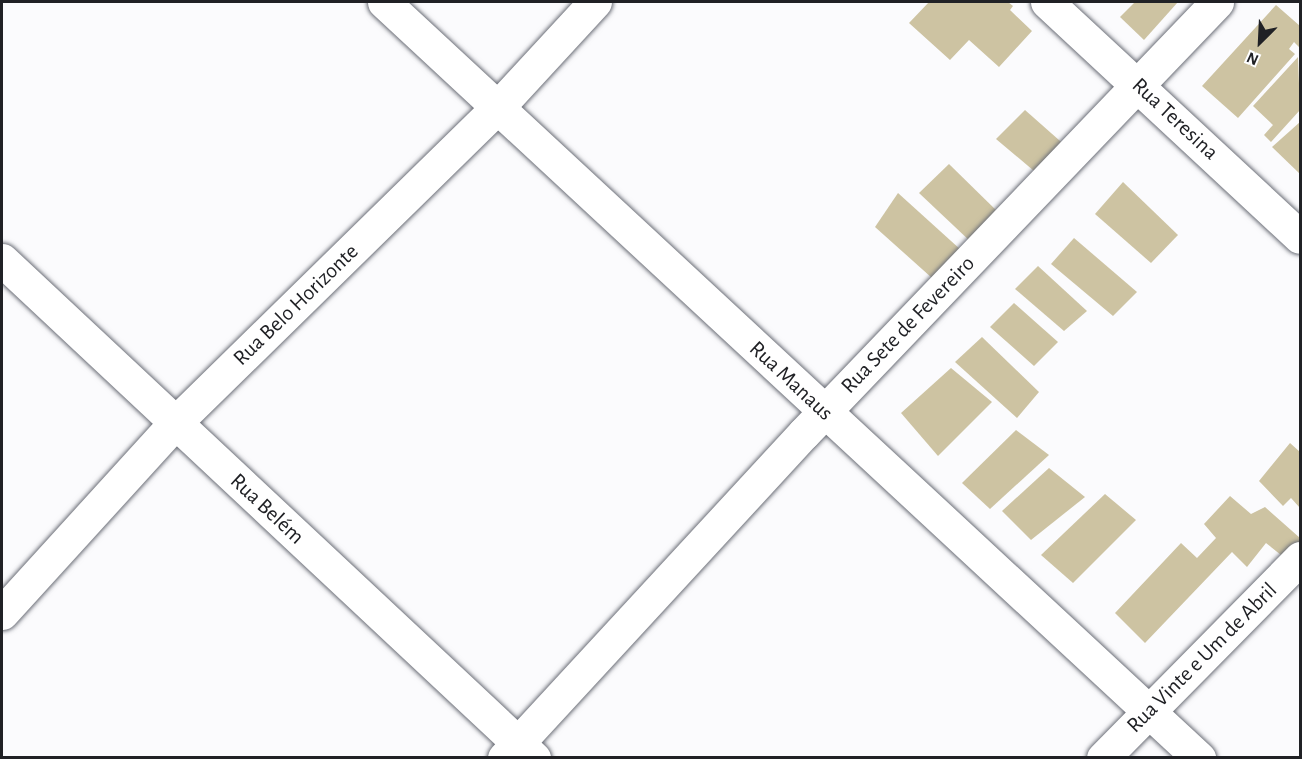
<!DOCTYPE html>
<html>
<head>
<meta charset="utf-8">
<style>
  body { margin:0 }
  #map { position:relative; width:1302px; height:759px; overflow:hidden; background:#fbfbfd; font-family:"Alegreya Sans",sans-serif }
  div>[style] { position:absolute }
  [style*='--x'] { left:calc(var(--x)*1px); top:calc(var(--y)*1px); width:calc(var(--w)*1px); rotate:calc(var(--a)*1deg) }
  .building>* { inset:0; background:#cdc3a2 }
  .roads { filter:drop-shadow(0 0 2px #6c6f78) drop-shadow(0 0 2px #6c6f78) }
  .street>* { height:33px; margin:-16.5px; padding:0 16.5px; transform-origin:16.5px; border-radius:16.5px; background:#fff }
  span { translate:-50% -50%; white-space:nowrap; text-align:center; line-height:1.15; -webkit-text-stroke:4.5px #fff; paint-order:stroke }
  .street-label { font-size:22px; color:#202125 }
  .frame { position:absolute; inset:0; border:3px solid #202125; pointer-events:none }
  .north { position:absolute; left:1230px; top:12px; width:60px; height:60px; -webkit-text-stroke:4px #fff; paint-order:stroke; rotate:204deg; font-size:16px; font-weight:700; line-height:24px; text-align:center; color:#202125 }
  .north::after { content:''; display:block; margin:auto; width:21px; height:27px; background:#202125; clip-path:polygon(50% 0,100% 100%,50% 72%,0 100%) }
</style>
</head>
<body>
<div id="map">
  <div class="building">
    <div style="clip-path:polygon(929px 2px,1008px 2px,1013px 6px,1010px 10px,1032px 31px,999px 67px,969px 40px,950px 60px,909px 23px)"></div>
    <div style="clip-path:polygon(1135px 2px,1178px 2px,1144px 40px,1120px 17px)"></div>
    <div style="clip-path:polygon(1276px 5px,1300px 26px,1300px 48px,1294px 42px,1289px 49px,1295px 54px,1238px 118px,1202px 86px)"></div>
    <div style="clip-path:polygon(1298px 57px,1300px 110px,1271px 142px,1264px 135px,1273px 125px,1253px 106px)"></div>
    <div style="clip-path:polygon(1025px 110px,1068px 148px,1040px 176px,996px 139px)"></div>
    <div style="clip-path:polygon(1300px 122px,1300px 174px,1272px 147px)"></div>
    <div style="clip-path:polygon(949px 164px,999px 213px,972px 243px,919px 193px)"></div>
    <div style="clip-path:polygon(1123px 182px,1178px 235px,1151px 263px,1095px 214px)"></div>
    <div style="clip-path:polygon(898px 193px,961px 250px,932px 278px,875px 227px)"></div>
    <div style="clip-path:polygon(1074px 238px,1137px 292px,1113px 316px,1051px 264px)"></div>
    <div style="clip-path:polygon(1038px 266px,1087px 311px,1064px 331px,1015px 289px)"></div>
    <div style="clip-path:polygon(1014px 303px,1058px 342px,1034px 366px,990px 327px)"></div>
    <div style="clip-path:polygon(982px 337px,1039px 392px,1017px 418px,955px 362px)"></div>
    <div style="clip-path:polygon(951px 368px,992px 402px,938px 456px,901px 413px)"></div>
    <div style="clip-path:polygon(1016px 430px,1049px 455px,990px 509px,962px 483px)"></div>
    <div style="clip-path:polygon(1290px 443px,1300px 452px,1300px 508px,1291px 498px,1283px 506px,1259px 481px)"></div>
    <div style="clip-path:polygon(1049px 468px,1085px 497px,1031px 540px,1002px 511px)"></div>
    <div style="clip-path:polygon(1105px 494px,1136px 520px,1073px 583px,1041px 555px)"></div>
    <div style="clip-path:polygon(1230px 496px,1251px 514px,1265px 507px,1300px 538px,1300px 546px,1286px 559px,1266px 543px,1247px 567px,1232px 552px,1145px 643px,1115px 613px,1181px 543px,1197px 558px,1216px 538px,1204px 524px)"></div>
  </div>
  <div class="roads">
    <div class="street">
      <div style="--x:384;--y:2;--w:1112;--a:42.85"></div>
      <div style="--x:1047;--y:2;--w:345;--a:42.9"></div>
      <div style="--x:2;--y:260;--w:729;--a:43.11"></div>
      <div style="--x:2;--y:613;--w:257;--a:-47.7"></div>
      <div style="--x:175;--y:423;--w:452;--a:-44.4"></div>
      <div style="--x:498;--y:107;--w:143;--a:-47.3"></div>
      <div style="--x:504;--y:758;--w:442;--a:-47.3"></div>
      <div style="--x:804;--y:433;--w:597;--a:-46.22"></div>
      <div style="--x:1103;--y:758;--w:281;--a:-45.4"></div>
    </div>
  </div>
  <div class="street-label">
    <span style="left:1175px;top:119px;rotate:43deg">Rua Teresina</span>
    <span style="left:296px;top:305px;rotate:-44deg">Rua Belo Horizonte</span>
    <span style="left:908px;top:325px;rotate:-46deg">Rua Sete de Fevereiro</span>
    <span style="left:791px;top:381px;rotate:43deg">Rua Manaus</span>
    <span style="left:267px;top:509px;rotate:43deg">Rua Belém</span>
    <span style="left:1202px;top:658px;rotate:-45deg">Rua Vinte e Um de Abril</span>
  </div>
  <div class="frame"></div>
  <div class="north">N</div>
</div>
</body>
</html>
